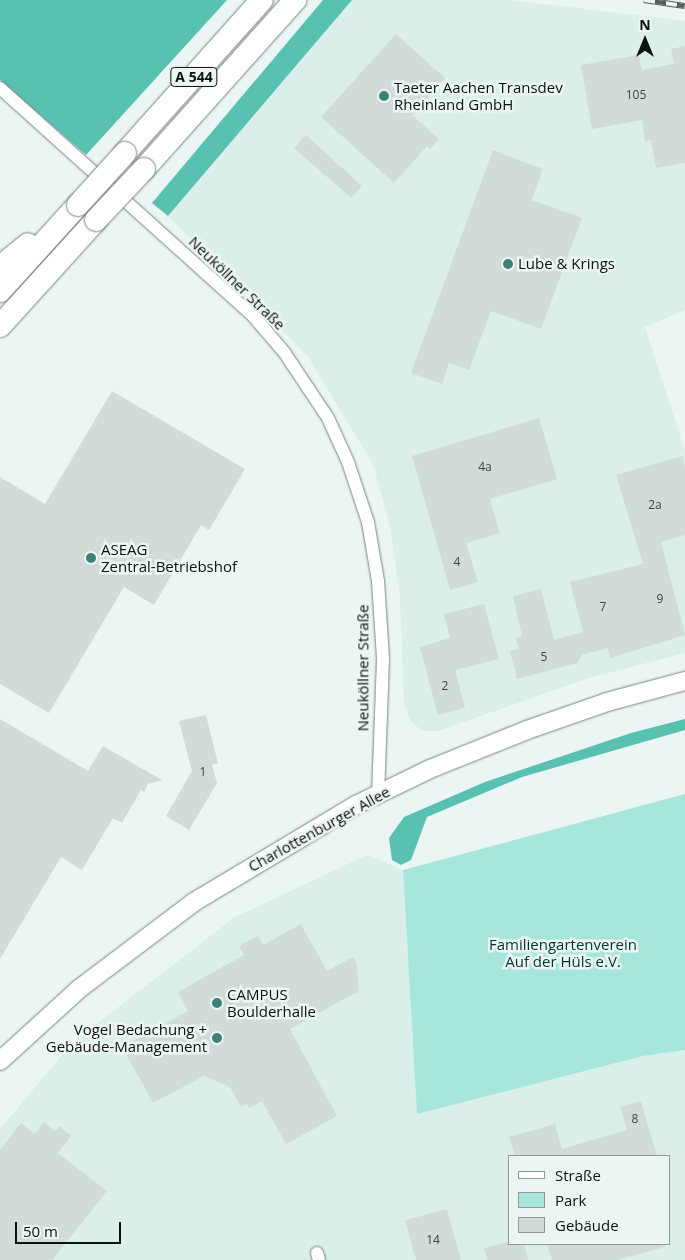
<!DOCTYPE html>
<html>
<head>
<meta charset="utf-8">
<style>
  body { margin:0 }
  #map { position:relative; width:685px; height:1260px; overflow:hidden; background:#ebf6f4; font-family:"Open Sans",sans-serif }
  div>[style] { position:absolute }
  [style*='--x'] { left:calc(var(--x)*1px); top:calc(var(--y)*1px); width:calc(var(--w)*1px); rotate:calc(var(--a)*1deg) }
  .built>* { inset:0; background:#daefea }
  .green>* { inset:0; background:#a7e6da }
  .forest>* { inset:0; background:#58c1b1 }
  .building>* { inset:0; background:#d1dcd9 }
  .roads { filter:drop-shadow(0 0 1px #7a8482) drop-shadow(0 0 1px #7a8482) }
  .street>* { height:12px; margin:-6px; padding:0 6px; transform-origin:6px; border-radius:6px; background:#fff }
  .secondary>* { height:18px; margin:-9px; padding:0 9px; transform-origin:9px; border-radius:9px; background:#fff }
  .highway>* { height:22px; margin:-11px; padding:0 11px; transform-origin:11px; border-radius:11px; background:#fff }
  .rail>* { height:5.5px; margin-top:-2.75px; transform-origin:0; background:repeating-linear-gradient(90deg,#ebf6f4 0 11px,#575d5c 0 22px); box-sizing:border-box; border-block:1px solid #575d5c }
  .bridges { filter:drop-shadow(0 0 1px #7a8482) drop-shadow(0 0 1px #7a8482) }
  .highway-bridge>* { height:22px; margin:-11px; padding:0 11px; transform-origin:11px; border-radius:11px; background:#fff }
  .dots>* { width:14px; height:14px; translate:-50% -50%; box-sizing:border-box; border:2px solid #ebf6f4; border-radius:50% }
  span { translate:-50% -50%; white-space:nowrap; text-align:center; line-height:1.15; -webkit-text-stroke:5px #ebf6f4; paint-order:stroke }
  .number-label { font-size:12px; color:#3e4442 }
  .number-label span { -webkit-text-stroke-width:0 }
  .shield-label span { padding:1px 4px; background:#ebf6f4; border:1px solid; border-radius:4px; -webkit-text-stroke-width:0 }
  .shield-label { font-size:14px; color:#0d1110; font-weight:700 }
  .poi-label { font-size:15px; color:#0d1110 }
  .left { translate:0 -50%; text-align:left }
  .right { translate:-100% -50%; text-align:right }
  .street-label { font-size:15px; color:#0d1110 }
  .park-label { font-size:15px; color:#00342e }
  .legend { position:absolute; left:508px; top:1155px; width:162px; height:90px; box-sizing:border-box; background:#ebf6f4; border:1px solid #929a99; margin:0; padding:6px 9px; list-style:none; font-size:15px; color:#0d1110 }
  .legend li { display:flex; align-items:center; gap:10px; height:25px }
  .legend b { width:25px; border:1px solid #929a99 }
  .north { position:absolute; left:620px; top:15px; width:50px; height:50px; -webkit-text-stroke:4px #ebf6f4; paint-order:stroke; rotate:0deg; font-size:14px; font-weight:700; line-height:20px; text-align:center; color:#0d1110 }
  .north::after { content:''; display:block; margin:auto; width:18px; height:22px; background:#0d1110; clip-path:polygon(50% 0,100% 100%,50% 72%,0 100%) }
  .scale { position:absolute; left:15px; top:1222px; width:106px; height:22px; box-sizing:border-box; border:2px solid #0d1110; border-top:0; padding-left:6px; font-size:15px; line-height:18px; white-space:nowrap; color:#0d1110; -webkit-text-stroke:4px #ebf6f4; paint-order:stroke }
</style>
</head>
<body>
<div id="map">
  <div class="built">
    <div style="clip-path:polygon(352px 0,510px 0,685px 21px,685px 310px,645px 327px,685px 451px,685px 653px,589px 678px,438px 731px,422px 731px,411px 721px,404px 704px,400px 598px,391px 531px,373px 464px,308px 357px,168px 216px)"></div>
    <div style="clip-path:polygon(evenodd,367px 855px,403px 870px,417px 1114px,643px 1056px,685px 1050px,685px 1260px,0 1260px,0 1129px,73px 1042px,235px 917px,367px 855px,509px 1156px,669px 1156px,669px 1244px,509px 1244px,509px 1156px)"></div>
  </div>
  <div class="green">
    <div style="clip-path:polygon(685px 794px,685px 1050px,643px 1056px,417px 1114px,403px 870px)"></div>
  </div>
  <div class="forest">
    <div style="clip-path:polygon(0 0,227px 0,86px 155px,0 80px)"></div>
    <div style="clip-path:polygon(323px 0,352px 0,168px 216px,152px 203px)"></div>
    <div style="clip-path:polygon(685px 719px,685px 730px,522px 777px,427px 817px,411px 860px,401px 865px,392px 860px,389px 838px,404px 817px,485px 782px,631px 733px)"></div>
  </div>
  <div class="building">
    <div style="clip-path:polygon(396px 34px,445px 78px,412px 115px,439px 139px,430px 149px,427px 146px,394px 183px,321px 117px)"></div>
    <div style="clip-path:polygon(685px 46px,685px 163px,656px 168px,651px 140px,645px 141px,642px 120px,592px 129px,581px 65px,639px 55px,642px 70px,674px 64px,671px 49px)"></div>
    <div style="clip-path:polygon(306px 135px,362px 186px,351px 198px,294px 148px)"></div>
    <div style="clip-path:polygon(493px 150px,543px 169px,532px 200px,582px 218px,541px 329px,491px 311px,469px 370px,449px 363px,442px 384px,411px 373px)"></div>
    <div style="clip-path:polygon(112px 391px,245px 469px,209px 530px,201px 525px,154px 605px,124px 587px,49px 713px,0 684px,0 477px,45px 504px)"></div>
    <div style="clip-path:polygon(539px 418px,557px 479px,490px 499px,500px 533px,466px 543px,478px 582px,450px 590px,412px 456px)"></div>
    <div style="clip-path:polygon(682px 456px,685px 467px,685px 535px,661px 542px,685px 635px,610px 658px,608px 648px,582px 655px,577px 663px,517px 679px,510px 651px,519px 649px,516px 638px,522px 636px,513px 596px,541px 589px,554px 640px,583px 632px,570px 582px,643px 564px,616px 475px)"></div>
    <div style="clip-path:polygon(484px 604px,499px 659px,455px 670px,465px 708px,438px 715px,420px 647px,450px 638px,444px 614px)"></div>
    <div style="clip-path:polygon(206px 715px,218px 763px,212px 765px,217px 783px,189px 830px,166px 816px,192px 771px,179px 721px)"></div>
    <div style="clip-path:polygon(0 719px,88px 771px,103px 746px,162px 780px,148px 784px,144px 792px,141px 790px,122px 823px,113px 818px,82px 870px,61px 857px,0 959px)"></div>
    <div style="clip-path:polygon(301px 924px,327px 971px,353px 957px,357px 965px,359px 991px,290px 1029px,337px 1116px,286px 1144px,262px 1101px,249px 1108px,247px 1104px,241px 1107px,230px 1087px,204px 1076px,153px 1103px,122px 1047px,188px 1011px,178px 992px,244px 955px,239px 946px,258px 936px,263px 945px)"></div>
    <div style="clip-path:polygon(641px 1101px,657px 1156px,515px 1156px,509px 1137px,555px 1124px,562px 1149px,627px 1130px,620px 1107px)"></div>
    <div style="clip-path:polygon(44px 1122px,55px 1131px,59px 1126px,71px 1136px,58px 1153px,107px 1191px,52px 1260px,0 1260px,0 1150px,21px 1123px,35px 1134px)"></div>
    <div style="clip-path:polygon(447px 1209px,461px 1260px,416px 1260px,405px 1220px)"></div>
    <div style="clip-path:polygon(509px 1242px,524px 1244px,528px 1260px,487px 1260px,484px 1248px)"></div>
    <div style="clip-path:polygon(547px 1244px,663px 1244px,664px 1247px,618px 1260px,552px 1260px)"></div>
  </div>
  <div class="roads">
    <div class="street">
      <div style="--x:0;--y:88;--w:342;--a:42"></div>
      <div style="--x:254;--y:317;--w:46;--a:49.4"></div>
      <div style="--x:284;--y:352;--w:79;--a:56.3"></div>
      <div style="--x:328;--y:418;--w:48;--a:65.6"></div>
      <div style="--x:348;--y:462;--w:63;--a:71.6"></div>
      <div style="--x:368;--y:522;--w:60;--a:80.4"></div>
      <div style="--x:378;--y:581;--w:78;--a:86.3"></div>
      <div style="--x:383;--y:659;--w:136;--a:92.1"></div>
      <div style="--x:317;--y:1253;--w:7;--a:74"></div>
    </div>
    <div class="secondary">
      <div style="--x:0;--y:1061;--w:107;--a:-42.3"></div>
      <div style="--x:79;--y:989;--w:144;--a:-37.1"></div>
      <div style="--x:194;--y:902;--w:189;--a:-30.9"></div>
      <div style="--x:356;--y:805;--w:82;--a:-25.9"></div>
      <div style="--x:430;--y:769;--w:105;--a:-21.9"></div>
      <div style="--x:527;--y:730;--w:85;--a:-19.3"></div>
      <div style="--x:607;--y:702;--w:81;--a:-15.1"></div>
    </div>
    <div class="highway">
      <div style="--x:125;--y:153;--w:205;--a:-48.2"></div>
      <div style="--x:144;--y:169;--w:227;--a:-48.2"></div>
      <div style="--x:0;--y:267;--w:36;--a:-39"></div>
      <div style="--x:0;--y:291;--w:116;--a:-47.8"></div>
      <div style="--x:0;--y:326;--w:143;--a:-47.8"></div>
    </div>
  </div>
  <div class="rail">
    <div style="--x:644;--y:0;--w:41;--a:8.3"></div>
  </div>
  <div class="bridges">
    <div class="highway-bridge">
      <div style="--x:78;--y:205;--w:70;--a:-47.9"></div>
      <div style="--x:96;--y:220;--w:70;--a:-46.7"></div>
    </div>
  </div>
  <div class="dots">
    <div style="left:384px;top:96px;background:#3d8277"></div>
    <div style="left:508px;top:264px;background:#3d8277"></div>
    <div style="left:91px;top:558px;background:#3d8277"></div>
    <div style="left:217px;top:1003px;background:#3d8277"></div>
    <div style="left:217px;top:1038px;background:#3d8277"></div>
  </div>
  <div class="number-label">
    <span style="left:636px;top:95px">105</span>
    <span style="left:485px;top:467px">4a</span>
    <span style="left:655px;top:505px">2a</span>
    <span style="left:457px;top:562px">4</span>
    <span style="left:660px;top:599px">9</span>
    <span style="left:603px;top:607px">7</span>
    <span style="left:544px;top:657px">5</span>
    <span style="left:445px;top:686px">2</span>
    <span style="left:203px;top:772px">1</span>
    <span style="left:635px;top:1119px">8</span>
    <span style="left:433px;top:1240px">14</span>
  </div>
  <div class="shield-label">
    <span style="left:194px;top:77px">A 544</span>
  </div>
  <div class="poi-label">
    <span class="left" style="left:394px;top:96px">Taeter Aachen Transdev<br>Rheinland GmbH</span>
    <span class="left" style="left:518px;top:264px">Lube &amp; Krings</span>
    <span class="left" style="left:101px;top:558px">ASEAG<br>Zentral-Betriebshof</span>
    <span class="left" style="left:227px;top:1003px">CAMPUS<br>Boulderhalle</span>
    <span class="right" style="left:207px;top:1038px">Vogel Bedachung +<br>Gebäude-Management</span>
  </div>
  <div class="street-label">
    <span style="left:237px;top:283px;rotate:44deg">Neuköllner Straße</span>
    <span style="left:363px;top:668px;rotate:-90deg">Neuköllner Straße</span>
    <span style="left:319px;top:829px;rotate:-29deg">Charlottenburger Allee</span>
  </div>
  <div class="park-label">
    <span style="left:563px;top:953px">Familiengartenverein<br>Auf der Hüls e.V.</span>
  </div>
  <ul class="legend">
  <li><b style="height:6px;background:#fff"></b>Straße</li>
  <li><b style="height:14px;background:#a7e6da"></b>Park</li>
  <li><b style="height:14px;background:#d1dcd9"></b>Gebäude</li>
  </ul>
  <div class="north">N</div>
  <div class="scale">50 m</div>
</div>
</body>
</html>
